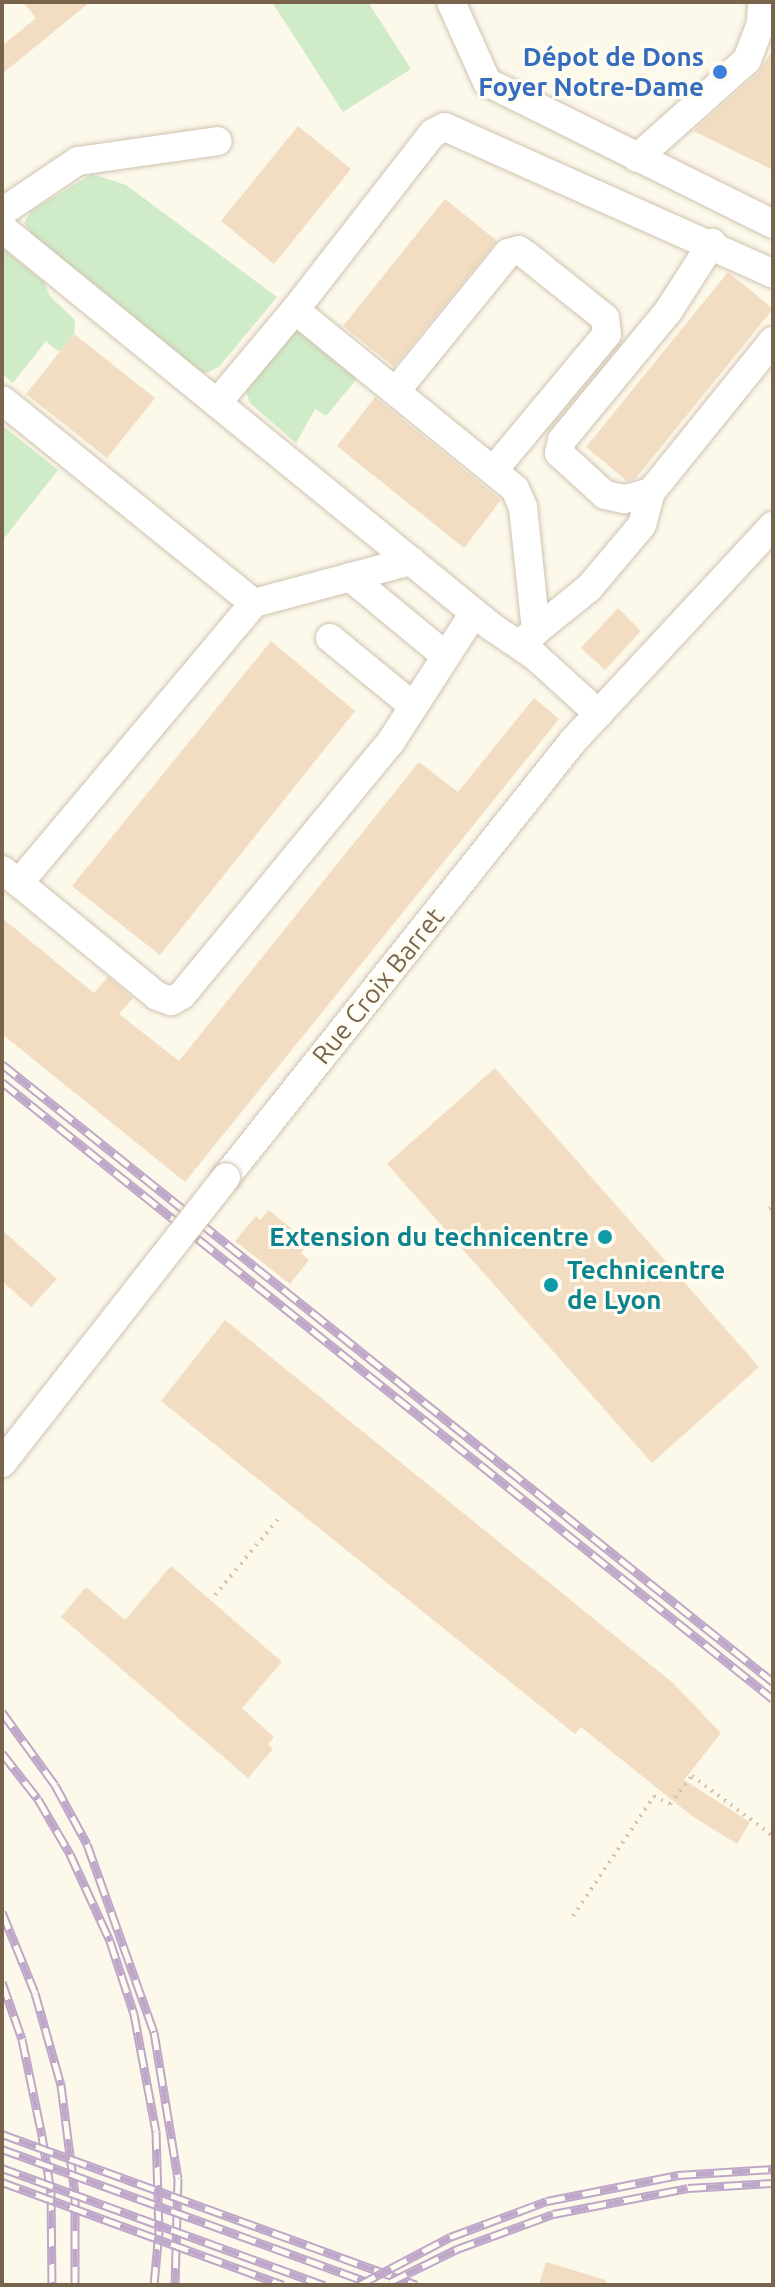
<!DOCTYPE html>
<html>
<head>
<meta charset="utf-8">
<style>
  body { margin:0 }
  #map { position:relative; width:775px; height:2287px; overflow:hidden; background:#fcf8ea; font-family:Ubuntu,sans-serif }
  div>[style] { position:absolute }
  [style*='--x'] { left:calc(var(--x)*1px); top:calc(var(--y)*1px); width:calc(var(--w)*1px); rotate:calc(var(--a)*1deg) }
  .green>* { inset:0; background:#d0ebc8 }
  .building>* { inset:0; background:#f2ddc2 }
  .path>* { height:4px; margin-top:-2px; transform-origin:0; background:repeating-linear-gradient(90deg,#d7c1a4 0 2px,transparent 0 8px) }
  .roads { filter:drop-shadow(0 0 2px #cfc2af) drop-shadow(0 0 2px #cfc2af) }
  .minor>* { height:28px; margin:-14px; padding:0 14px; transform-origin:14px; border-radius:14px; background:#fff }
  .rail>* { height:9px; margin-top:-4.5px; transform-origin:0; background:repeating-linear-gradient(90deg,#fffcf1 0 18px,#bea7c8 0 36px); box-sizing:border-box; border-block:2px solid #bea7c8 }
  .bridges { filter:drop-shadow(0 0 2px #cfc2af) drop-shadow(0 0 2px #cfc2af) }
  .minor-bridge>* { height:28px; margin:-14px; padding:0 14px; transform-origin:14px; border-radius:14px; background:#fff }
  .dots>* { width:22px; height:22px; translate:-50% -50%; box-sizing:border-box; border:4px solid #fffcf1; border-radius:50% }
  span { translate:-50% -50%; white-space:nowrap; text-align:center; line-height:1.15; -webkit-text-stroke:6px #fffcf1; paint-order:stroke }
  .shop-label { font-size:26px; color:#366cbe; font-weight:700 }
  .right { translate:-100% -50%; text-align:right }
  .street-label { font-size:26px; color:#78634d }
  .culture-label { font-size:26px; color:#0d838f; font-weight:700 }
  .left { translate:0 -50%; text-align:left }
  .frame { position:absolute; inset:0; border:4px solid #78634d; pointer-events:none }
</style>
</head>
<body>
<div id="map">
  <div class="green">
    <div style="clip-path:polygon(272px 2px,368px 2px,411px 69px,343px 112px)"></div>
    <div style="clip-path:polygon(92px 174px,126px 185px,277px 297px,219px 367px,204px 374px,34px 237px,24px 223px,31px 211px)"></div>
    <div style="clip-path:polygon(2px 248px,44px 282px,50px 296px,75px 320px,74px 334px,59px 352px,46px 341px,13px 383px,2px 374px)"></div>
    <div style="clip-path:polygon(299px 325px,361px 374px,326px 416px,315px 409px,296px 443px,250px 403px,245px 389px)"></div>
    <div style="clip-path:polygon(2px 425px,58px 470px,2px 541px)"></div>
  </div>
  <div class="building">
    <div style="clip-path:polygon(23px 2px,90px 2px,2px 74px,2px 46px,36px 18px)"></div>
    <div style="clip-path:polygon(773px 50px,773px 170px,693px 131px,758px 73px)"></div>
    <div style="clip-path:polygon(298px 126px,351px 169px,274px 264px,221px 221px)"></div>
    <div style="clip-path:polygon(445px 199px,497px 241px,394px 367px,343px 326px)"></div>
    <div style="clip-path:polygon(728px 272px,773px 309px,636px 478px,627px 481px,586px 447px)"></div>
    <div style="clip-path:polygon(74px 334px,155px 398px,107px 458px,26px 394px)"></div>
    <div style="clip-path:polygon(375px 397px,501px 500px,464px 548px,337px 446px)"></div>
    <div style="clip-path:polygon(618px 608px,641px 631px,605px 670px,581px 648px)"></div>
    <div style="clip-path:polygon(271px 641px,355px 711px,160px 955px,72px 886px)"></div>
    <div style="clip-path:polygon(534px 698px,559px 719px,185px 1182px,2px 1034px,2px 918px,94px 993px,108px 977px,133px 998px,119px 1014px,179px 1061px,419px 762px,458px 792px)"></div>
    <div style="clip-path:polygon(495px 1068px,759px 1367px,652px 1463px,387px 1164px)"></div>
    <div style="clip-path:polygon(269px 1210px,309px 1243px,301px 1253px,309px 1260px,290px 1284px,235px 1241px,256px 1216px,260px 1220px)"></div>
    <div style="clip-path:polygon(2px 1230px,57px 1279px,31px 1307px,2px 1281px)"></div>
    <div style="clip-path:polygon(225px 1320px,673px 1683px,721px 1733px,684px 1780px,750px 1822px,737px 1844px,692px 1816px,581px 1727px,575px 1734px,161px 1401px)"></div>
    <div style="clip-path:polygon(171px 1566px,282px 1662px,242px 1708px,274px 1737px,268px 1744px,273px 1749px,248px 1778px,61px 1617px,86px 1587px,125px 1620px)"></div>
    <div style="clip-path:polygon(546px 2262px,606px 2280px,606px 2285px,539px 2285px)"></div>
  </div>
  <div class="path">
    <div style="--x:769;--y:1209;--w:4;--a:-27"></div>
    <div style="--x:215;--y:1595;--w:99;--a:-50.3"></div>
    <div style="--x:573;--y:1916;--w:145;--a:-56"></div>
    <div style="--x:654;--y:1796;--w:18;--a:27"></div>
    <div style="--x:670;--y:1804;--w:36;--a:-52"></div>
    <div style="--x:692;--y:1776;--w:101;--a:36.5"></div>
  </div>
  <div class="roads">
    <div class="minor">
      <div style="--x:451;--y:2;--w:88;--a:65.8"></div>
      <div style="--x:487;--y:82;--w:319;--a:26.4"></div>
      <div style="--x:637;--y:158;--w:147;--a:-41.7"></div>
      <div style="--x:747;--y:60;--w:39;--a:-69"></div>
      <div style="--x:761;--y:24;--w:22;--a:-87"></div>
      <div style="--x:2;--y:212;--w:92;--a:-33.9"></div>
      <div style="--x:78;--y:161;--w:141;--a:-8.1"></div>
      <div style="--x:2;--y:228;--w:632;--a:39.16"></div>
      <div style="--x:492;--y:627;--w:52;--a:34"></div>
      <div style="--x:535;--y:656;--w:86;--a:42.2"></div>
      <div style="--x:295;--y:310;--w:224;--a:-52.1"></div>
      <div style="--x:433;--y:133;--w:13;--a:-27"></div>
      <div style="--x:445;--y:127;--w:359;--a:24.1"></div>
      <div style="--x:396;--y:391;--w:178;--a:-50.9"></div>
      <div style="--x:508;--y:253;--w:11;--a:-15"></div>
      <div style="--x:519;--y:250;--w:9;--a:36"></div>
      <div style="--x:526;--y:255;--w:101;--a:38.6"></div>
      <div style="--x:605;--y:318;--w:16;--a:83"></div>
      <div style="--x:607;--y:334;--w:178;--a:129.8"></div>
      <div style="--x:2;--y:400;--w:324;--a:38.9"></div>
      <div style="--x:254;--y:603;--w:163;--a:-15"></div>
      <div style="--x:217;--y:403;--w:121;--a:-50"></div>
      <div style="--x:295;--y:310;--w:284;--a:39.1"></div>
      <div style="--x:515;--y:489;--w:20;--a:66"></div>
      <div style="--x:523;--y:507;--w:125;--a:84"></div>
      <div style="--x:651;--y:492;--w:28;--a:165"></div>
      <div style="--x:624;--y:499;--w:19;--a:-168"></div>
      <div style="--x:605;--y:495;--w:62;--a:-137.6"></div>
      <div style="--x:559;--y:453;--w:13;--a:-77"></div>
      <div style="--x:562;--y:440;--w:168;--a:-50.5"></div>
      <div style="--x:669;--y:310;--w:80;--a:-57.3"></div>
      <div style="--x:350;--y:577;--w:124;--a:39.5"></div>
      <div style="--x:330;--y:638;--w:107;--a:39.3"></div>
      <div style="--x:523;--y:641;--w:85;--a:-38.8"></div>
      <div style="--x:589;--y:588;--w:82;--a:-49.9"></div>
      <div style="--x:642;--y:525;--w:34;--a:-75"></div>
      <div style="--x:651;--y:492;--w:194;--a:-51.1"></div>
      <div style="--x:2;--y:870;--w:21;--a:37"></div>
      <div style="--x:19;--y:883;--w:366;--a:-50"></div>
      <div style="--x:19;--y:883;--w:178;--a:39.3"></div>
      <div style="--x:157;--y:996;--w:15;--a:20"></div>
      <div style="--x:171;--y:1001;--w:13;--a:-29"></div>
      <div style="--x:182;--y:995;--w:330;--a:-50.5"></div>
      <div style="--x:392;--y:740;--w:151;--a:-57.2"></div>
      <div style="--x:226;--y:1177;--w:557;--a:-51.48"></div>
      <div style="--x:573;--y:741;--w:294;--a:-47.1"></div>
    </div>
  </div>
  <div class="rail">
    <div style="--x:2;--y:1064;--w:988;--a:38.71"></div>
    <div style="--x:2;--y:1082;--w:987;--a:38.67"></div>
    <div style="--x:2;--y:1712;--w:90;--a:54"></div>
    <div style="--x:55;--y:1785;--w:67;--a:61.5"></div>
    <div style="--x:87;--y:1844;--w:200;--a:70.4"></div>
    <div style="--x:154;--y:2032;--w:148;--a:80.7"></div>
    <div style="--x:178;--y:2178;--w:107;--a:91.6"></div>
    <div style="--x:2;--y:1753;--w:58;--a:52"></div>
    <div style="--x:38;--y:1799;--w:64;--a:59.8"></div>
    <div style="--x:70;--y:1854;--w:96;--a:65.3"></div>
    <div style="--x:110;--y:1941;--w:77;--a:71.8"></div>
    <div style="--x:134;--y:2014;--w:119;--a:79.4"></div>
    <div style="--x:156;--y:2131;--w:100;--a:88.3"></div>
    <div style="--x:159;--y:2231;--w:54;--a:95.3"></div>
    <div style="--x:2;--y:1912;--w:87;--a:67.8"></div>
    <div style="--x:35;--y:1993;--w:96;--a:74.2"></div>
    <div style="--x:61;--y:2085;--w:111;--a:82.7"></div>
    <div style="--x:75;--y:2195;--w:90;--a:90"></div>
    <div style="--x:2;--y:1982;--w:60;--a:70.7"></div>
    <div style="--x:22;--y:2039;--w:99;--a:78.3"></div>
    <div style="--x:42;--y:2136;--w:57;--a:80.9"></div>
    <div style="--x:51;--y:2192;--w:93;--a:89.4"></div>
    <div style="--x:2;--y:2134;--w:441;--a:20"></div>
    <div style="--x:2;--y:2149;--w:392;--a:20"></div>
    <div style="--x:2;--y:2168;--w:343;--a:20"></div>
    <div style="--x:2;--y:2182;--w:299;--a:20.1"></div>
    <div style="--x:390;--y:2282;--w:75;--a:-26.2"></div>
    <div style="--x:457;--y:2249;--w:102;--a:-20"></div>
    <div style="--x:553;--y:2214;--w:137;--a:-10.9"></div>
    <div style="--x:688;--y:2188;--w:85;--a:-3.4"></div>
    <div style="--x:359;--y:2285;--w:103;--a:-27.8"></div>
    <div style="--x:450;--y:2237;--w:103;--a:-20.4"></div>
    <div style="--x:547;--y:2201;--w:134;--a:-11.2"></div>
    <div style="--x:678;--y:2175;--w:95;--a:-3.6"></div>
  </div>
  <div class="bridges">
    <div class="minor-bridge">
      <div style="--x:2;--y:1463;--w:363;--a:-51.9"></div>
    </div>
  </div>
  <div class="dots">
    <div style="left:720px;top:72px;background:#3f7fe0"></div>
    <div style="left:605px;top:1237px;background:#0f9aa8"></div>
    <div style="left:551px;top:1285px;background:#0f9aa8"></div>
  </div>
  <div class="shop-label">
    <span class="right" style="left:704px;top:72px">Dépot de Dons<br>Foyer Notre-Dame</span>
  </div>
  <div class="street-label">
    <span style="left:378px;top:986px;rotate:-51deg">Rue Croix Barret</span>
  </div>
  <div class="culture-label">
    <span class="right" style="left:589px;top:1237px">Extension du technicentre</span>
    <span class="left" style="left:567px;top:1285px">Technicentre<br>de Lyon</span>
  </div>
  <div class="frame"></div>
</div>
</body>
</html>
